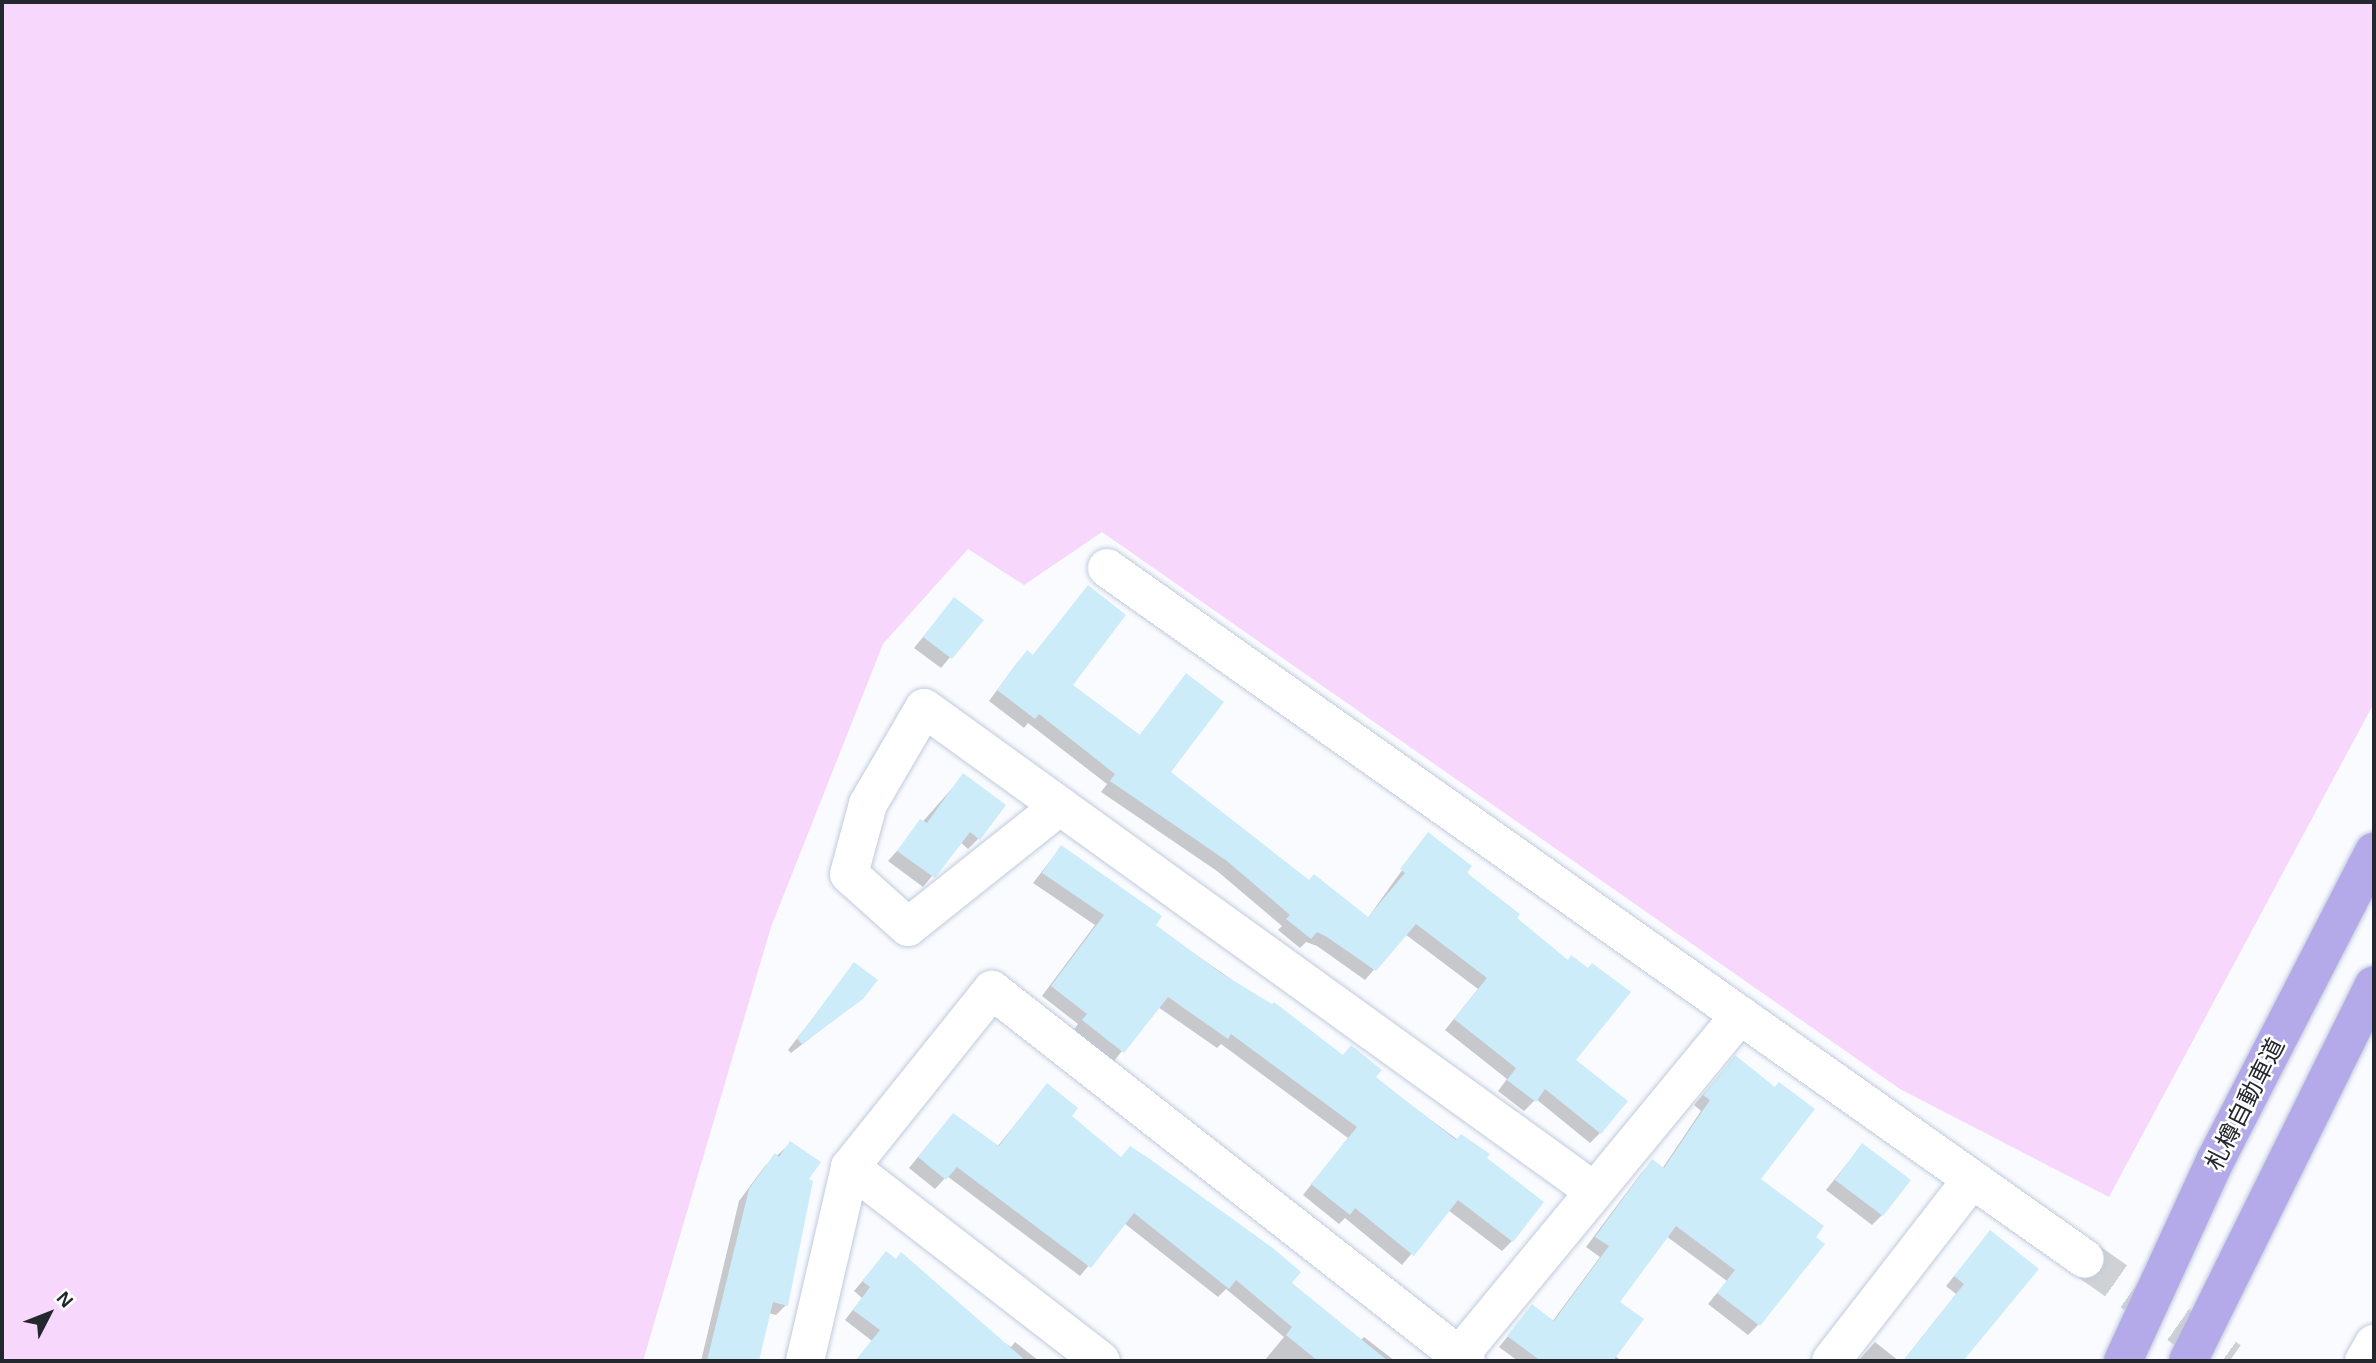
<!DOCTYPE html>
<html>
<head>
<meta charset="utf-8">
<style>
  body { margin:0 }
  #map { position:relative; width:2376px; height:1363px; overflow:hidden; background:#f9fbff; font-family:Helvetica,"Noto Sans JP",sans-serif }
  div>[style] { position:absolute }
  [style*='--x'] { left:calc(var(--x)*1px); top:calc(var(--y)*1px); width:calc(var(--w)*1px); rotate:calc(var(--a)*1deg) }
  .green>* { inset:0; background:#f7d7fb }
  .shadow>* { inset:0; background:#0003 }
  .building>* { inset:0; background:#cdecfa }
  .minor-tunnel>* { height:38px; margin-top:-19px; transform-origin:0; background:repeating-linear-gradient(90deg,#ced1d5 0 38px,transparent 0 57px) }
  .roads { filter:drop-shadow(0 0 2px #c0cbdb) drop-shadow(0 0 2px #c0cbdb) }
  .minor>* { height:38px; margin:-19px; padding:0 19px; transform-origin:19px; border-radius:19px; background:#fff }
  .motorway>* { height:38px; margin:-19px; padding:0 19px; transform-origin:19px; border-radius:19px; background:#b4aaea }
  span { translate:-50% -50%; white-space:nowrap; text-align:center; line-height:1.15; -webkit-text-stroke:5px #fff; paint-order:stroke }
  .street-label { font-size:24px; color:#23272e }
  .frame { position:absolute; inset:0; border:4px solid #23272e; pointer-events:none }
  .north { position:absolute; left:14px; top:1279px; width:70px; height:70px; -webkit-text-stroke:5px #fff; paint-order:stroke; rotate:48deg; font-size:19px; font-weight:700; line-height:28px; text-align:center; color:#23272e }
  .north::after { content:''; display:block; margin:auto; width:24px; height:32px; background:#23272e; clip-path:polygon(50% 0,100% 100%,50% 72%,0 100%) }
</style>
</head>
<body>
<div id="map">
  <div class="green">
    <div style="clip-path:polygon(2px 2px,2374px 2px,2374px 703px,2109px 1197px,1900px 1089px,1102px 532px,1024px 585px,968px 549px,883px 644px,771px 927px,643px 1361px,2px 1361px)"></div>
  </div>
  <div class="shadow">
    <div style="clip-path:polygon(1088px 587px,1070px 685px,1139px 736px,1186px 676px,1169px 773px,1309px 882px,1367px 919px,1428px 834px,1514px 919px,1600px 1133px,1590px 1143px,1536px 1099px,1524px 1111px,1498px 1091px,1507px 1079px,1445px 1030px,1478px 989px,1405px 934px,1365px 980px,1317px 946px,1306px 942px,1300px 948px,1278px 930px,1282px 926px,1217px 871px,1101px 792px,1107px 784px,1028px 723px,1024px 728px,989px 701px,1017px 663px,1027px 653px,1032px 656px)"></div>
    <div style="clip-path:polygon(954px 599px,981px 620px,941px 668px,914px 648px)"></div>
    <div style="clip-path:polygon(963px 776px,978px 839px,968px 849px,960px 842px,923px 887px,888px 861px)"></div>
    <div style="clip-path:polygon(1061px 847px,1153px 925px,1374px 1078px,1542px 1202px,1512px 1241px,1502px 1251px,1448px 1210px,1402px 1265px,1345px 1218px,1339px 1224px,1303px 1195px,1348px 1138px,1221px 1044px,1217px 1048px,1158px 1007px,1113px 1062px,1073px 1031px,1078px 1024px,1042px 996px,1095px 925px,1033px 883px)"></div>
    <div style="clip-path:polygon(855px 964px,862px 998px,791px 1053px,788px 1050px)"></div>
    <div style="clip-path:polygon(1726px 1067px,1758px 1179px,1822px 1244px,1758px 1325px,1748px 1335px,1708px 1304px,1727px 1281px,1666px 1236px,1618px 1302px,1615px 1356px,1622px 1361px,1518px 1361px,1499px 1347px,1532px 1307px,1552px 1322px,1600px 1257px,1586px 1247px,1642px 1172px,1652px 1162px,1662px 1169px,1701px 1111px,1694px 1105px)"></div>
    <div style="clip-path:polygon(1047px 1085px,1070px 1116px,1120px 1158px,1360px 1341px,1364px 1337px,1395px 1361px,1264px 1361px,1284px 1337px,1226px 1289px,1218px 1297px,1124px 1223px,1080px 1276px,947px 1176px,935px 1189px,909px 1168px,944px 1125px,997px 1147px)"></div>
    <div style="clip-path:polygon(791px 1143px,807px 1179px,786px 1305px,776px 1315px,768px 1313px,757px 1361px,701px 1361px,739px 1201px,765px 1166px)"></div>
    <div style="clip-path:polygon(1862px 1145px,1882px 1215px,1872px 1225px,1826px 1190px)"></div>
    <div style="clip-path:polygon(1982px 1242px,2036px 1270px,1961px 1361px,1903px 1361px,1956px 1294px,1946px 1286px)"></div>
    <div style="clip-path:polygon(886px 1253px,998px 1339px,1011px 1347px,1015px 1342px,1039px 1361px,855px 1361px,872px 1341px,845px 1320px,862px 1298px,854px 1291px)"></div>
    <div style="clip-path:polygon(1875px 1342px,1899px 1361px,1858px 1361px)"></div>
  </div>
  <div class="building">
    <div style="clip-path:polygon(1088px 585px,1126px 615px,1073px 685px,1140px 735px,1186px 673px,1224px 702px,1171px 772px,1309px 880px,1314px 874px,1368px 917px,1405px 873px,1400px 869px,1428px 832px,1472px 866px,1467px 873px,1520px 914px,1517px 918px,1568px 960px,1571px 955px,1588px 968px,1592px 963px,1631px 992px,1576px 1060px,1628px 1101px,1601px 1134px,1545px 1089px,1536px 1102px,1507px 1080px,1516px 1068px,1454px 1019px,1487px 978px,1416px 924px,1376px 971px,1327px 937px,1317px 932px,1311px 939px,1286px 919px,1290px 915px,1227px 861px,1110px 781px,1115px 774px,1039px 714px,1035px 719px,997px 690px,1027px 650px,1033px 655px)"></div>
    <div style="clip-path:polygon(954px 597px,984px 620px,952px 659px,923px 637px)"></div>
    <div style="clip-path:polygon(963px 773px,1006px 805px,980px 840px,970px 832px,935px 878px,897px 851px,920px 819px,927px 823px)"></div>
    <div style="clip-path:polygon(1061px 845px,1162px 916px,1156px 925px,1221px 973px,1272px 1004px,1274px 1002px,1343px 1055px,1351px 1045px,1382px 1070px,1376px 1077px,1456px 1140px,1461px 1134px,1490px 1154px,1487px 1158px,1544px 1202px,1513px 1242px,1458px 1200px,1414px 1256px,1355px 1208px,1350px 1215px,1311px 1184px,1357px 1127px,1231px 1034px,1228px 1039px,1168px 997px,1124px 1053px,1082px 1020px,1087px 1014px,1051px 986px,1104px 915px,1042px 873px)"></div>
    <div style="clip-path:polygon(854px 962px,878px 980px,863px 999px,802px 1044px,797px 1039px)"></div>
    <div style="clip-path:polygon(1735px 1055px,1775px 1087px,1779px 1082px,1815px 1109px,1761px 1179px,1824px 1226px,1816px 1237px,1825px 1244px,1760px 1326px,1717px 1293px,1735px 1270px,1676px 1226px,1620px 1302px,1644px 1319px,1613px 1361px,1541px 1361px,1507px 1336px,1532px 1304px,1554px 1321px,1609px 1246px,1595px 1237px,1652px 1159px,1664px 1168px,1710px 1100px,1703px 1095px)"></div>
    <div style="clip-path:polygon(1047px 1083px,1078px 1108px,1072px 1116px,1121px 1157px,1130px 1146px,1147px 1157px,1274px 1249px,1301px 1272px,1292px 1283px,1388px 1361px,1318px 1361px,1286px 1335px,1292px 1327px,1236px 1280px,1229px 1289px,1134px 1213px,1091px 1268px,957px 1167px,946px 1180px,918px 1157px,953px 1113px,999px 1146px)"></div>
    <div style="clip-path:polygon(790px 1141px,821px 1162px,809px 1179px,813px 1181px,788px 1306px,773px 1302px,759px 1361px,707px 1361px,749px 1189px,775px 1153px,779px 1157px)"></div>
    <div style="clip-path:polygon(1862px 1143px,1911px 1180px,1883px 1216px,1835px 1180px)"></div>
    <div style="clip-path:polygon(1990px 1230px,2039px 1269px,1963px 1361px,1903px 1361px,1964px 1284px,1954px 1276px)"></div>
    <div style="clip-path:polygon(886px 1251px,896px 1259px,901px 1252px,1026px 1361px,855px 1361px,880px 1330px,853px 1310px,870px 1287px,862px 1281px)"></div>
  </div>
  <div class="minor-tunnel">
    <div style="--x:2085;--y:1259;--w:177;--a:35.1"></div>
  </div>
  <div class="roads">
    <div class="minor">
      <div style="--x:1107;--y:568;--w:1197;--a:35.24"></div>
      <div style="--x:1060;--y:806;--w:194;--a:141.5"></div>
      <div style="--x:908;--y:927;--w:79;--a:-138.1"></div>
      <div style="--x:849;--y:874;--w:73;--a:-74.8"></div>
      <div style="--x:868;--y:804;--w:111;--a:-59.7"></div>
      <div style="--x:924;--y:708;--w:826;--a:35.79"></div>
      <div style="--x:850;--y:1167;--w:317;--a:37.7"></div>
      <div style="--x:1459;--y:1356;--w:442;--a:-50.5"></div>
      <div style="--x:805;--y:1361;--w:199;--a:-76.9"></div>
      <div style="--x:850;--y:1167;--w:227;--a:-51.3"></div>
      <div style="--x:992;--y:990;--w:602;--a:38.05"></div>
      <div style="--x:1831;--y:1361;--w:230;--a:-52.2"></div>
      <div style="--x:2364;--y:1361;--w:20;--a:-60"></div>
    </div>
    <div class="motorway">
      <div style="--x:2123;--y:1361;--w:220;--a:-65.3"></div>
      <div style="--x:2215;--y:1161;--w:348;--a:-62.8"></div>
      <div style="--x:2188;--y:1361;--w:419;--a:-63.7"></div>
    </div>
  </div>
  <div class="street-label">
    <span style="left:2245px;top:1104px;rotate:-63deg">札樽自動車道</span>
  </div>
  <div class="frame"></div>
  <div class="north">N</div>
</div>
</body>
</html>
